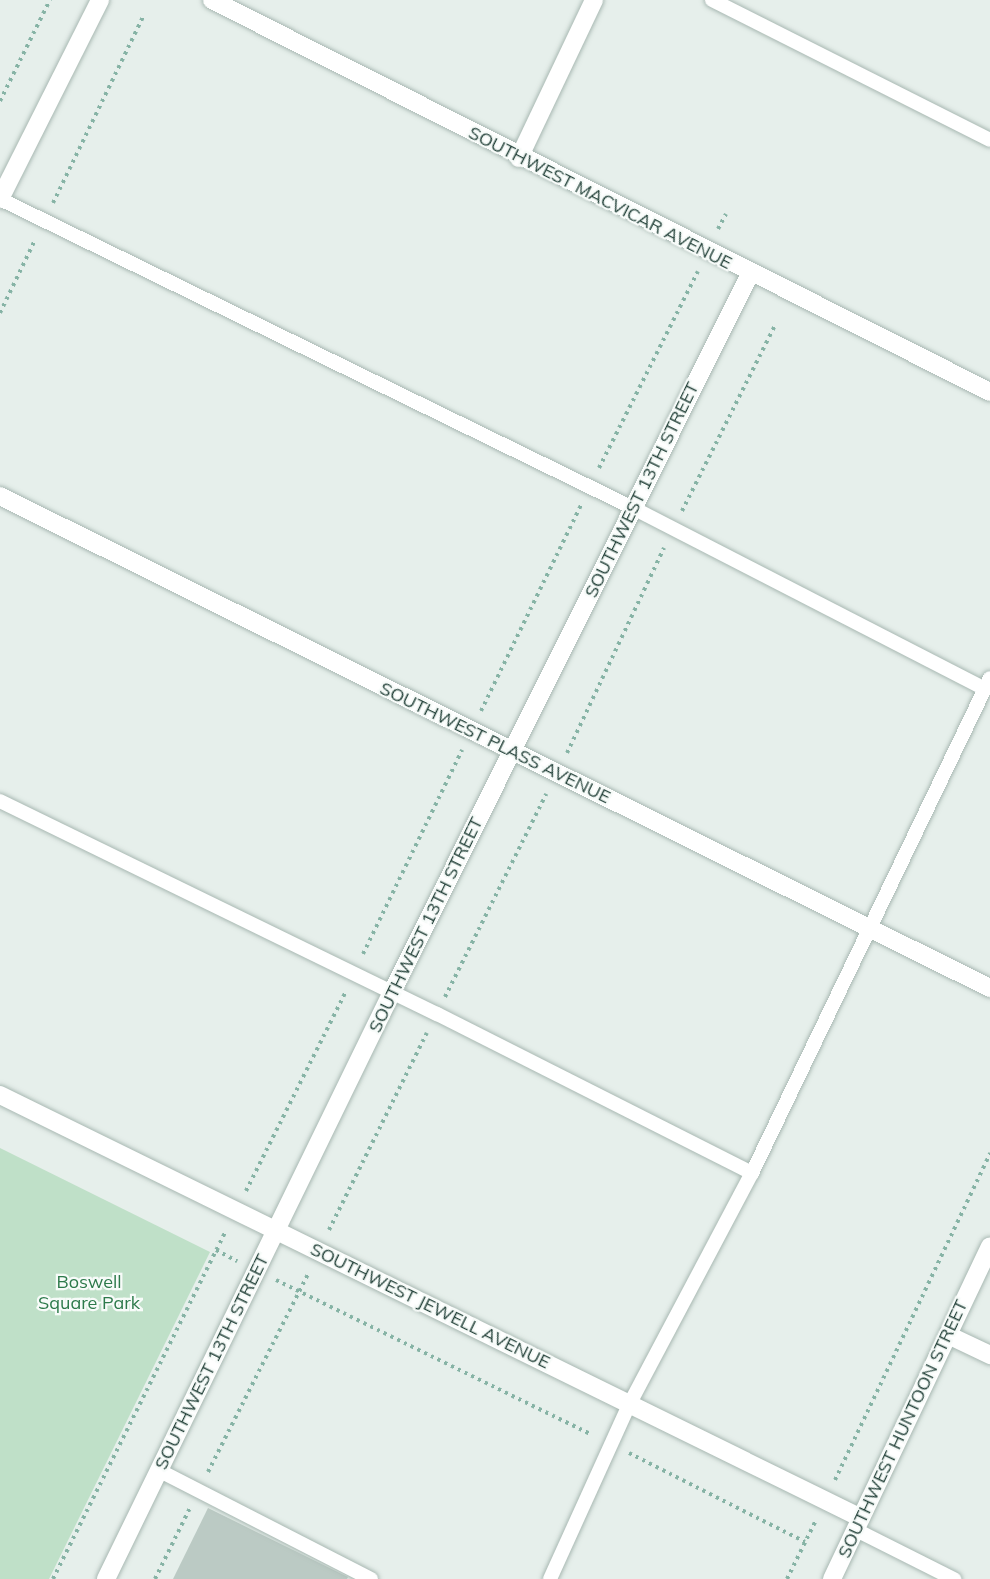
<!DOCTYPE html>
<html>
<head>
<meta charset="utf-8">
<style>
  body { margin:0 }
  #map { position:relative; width:990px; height:1579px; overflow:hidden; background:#e6efeb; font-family:Mulish,sans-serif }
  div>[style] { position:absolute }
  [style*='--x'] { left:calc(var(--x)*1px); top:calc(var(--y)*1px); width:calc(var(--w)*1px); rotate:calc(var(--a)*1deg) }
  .green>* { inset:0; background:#bfe0c8 }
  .building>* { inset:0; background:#bbcac4 }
  .path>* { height:4px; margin-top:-2px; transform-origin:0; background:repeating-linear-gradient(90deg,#86b3a5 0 3px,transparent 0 7.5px) }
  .roads { filter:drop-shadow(0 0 2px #a8b8b2) drop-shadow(0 0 2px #a8b8b2) }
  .lane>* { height:14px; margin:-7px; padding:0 7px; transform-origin:7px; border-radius:7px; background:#fff }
  .street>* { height:18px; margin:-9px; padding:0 9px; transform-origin:9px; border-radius:9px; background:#fff }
  .secondary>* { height:18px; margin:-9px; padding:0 9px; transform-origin:9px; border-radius:9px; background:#fff }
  span { translate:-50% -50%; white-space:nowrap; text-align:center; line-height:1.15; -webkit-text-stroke:4.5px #f7fbf9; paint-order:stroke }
  .street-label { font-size:18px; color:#24423a }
  .park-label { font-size:18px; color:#2d7a4b }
</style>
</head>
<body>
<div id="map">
  <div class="green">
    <div style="clip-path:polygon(0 1148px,210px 1252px,49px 1579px,0 1579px)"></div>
  </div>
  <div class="building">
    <div style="clip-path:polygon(208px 1508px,348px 1577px,347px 1579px,173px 1579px)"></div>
  </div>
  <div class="path">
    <div style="--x:0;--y:101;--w:113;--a:-63.7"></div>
    <div style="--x:53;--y:203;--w:209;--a:-64.2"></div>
    <div style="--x:718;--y:229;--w:17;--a:-62"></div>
    <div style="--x:0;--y:313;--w:81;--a:-64.4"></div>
    <div style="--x:599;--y:468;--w:220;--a:-63.3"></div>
    <div style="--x:682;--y:511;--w:206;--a:-63.4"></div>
    <div style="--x:481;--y:711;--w:229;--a:-64.1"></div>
    <div style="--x:567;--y:753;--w:227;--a:-64.7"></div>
    <div style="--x:363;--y:954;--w:227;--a:-64.1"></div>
    <div style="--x:445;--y:997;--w:227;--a:-63.5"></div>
    <div style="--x:246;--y:1191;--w:224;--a:-63.4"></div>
    <div style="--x:329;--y:1230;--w:220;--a:-63.6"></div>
    <div style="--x:216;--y:1250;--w:24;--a:28"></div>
    <div style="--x:276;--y:1280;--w:352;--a:26.1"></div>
    <div style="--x:629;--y:1453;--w:197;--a:26.8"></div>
    <div style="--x:208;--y:1472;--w:224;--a:-63.2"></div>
    <div style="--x:835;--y:1480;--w:362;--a:-64.6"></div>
    <div style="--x:53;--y:1579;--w:387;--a:-63.6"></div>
    <div style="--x:155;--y:1579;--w:79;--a:-63.8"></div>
    <div style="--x:787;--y:1579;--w:64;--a:-63.8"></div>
  </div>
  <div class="roads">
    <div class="lane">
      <div style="--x:712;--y:0;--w:311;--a:26.7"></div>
      <div style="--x:0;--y:199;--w:704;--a:26.02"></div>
      <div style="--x:633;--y:508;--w:396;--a:27.2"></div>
      <div style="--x:0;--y:801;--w:486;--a:26"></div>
      <div style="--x:437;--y:1014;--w:353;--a:26.8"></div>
      <div style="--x:160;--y:1471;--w:237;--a:27.1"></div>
      <div style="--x:856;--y:1530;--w:110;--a:26.6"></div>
      <div style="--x:550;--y:1579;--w:191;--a:-65.6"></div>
      <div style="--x:629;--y:1405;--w:263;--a:-62.1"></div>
      <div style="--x:752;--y:1173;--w:549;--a:-64.32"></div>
    </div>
    <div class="street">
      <div style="--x:519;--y:158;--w:175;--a:-64.6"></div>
      <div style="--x:0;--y:199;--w:223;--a:-63.3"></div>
      <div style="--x:0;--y:496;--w:1106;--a:26.43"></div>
      <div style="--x:0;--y:1095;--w:959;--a:26.16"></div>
      <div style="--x:948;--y:1335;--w:47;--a:25.5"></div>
      <div style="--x:106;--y:1579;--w:653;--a:-64.02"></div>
      <div style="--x:392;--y:992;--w:802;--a:-63.5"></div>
    </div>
    <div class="secondary">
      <div style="--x:212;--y:0;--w:871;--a:26.74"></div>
      <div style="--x:832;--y:1579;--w:368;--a:-64.6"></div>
    </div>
  </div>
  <div class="street-label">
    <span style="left:600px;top:198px;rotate:27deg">SOUTHWEST MACVICAR AVENUE</span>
    <span style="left:642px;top:490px;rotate:-64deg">SOUTHWEST 13TH STREET</span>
    <span style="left:495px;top:743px;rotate:26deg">SOUTHWEST PLASS AVENUE</span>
    <span style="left:426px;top:925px;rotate:-64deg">SOUTHWEST 13TH STREET</span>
    <span style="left:430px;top:1306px;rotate:26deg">SOUTHWEST JEWELL AVENUE</span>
    <span style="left:212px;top:1362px;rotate:-64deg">SOUTHWEST 13TH STREET</span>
    <span style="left:903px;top:1429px;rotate:-65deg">SOUTHWEST HUNTOON STREET</span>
  </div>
  <div class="park-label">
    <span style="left:89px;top:1293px">Boswell<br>Square Park</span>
  </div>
</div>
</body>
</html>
